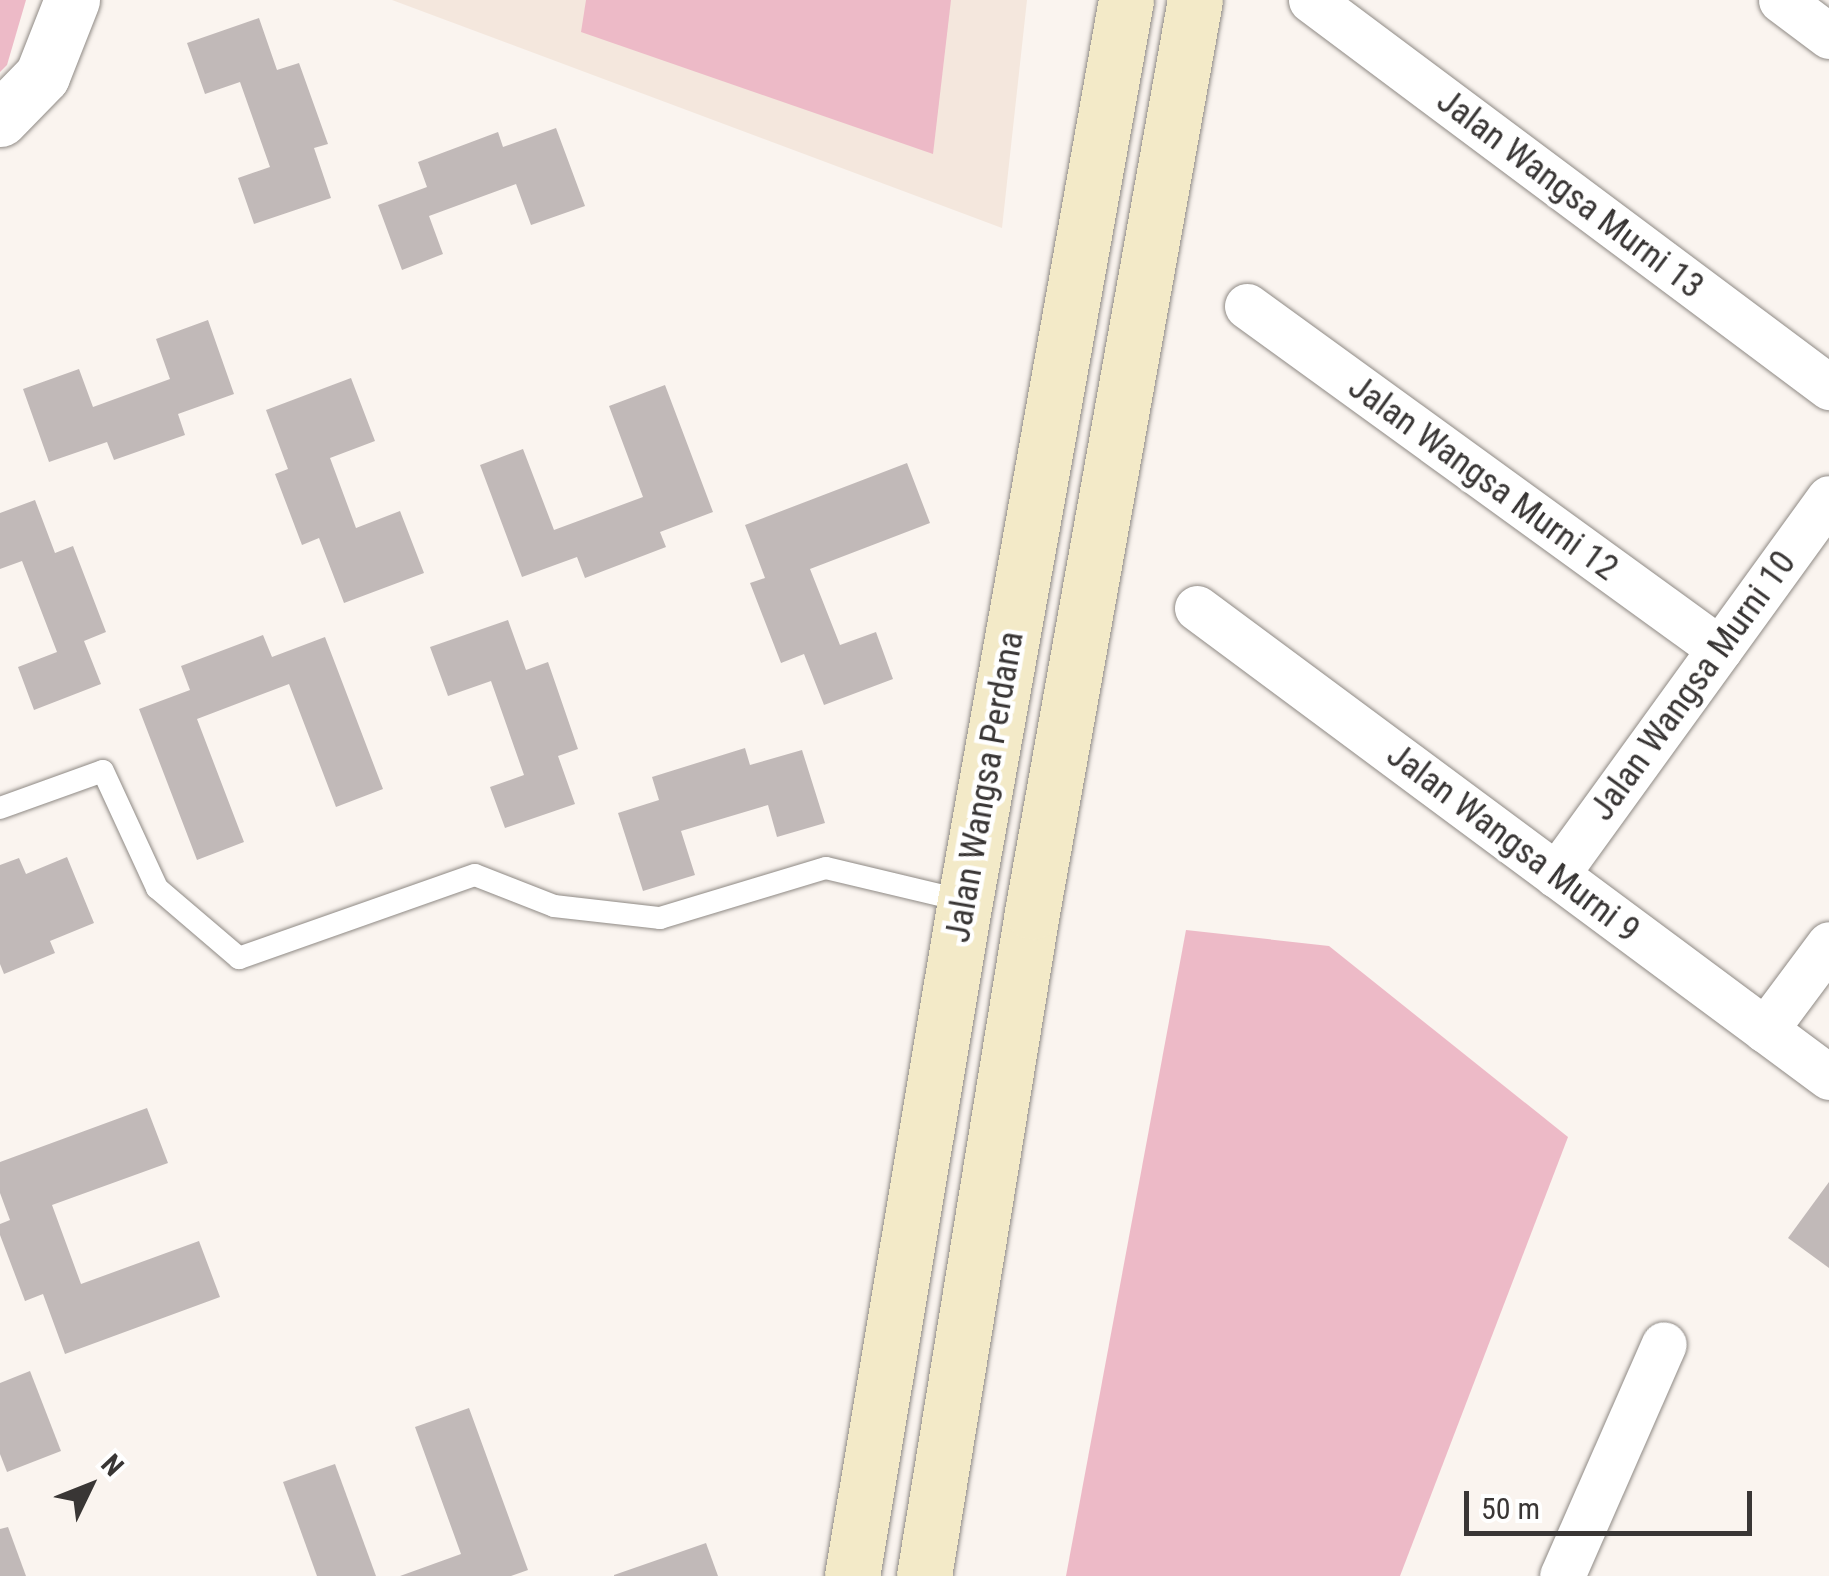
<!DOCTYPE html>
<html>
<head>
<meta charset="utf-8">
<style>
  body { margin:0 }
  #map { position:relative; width:1829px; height:1576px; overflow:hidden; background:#faf4ef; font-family:"Roboto Condensed",sans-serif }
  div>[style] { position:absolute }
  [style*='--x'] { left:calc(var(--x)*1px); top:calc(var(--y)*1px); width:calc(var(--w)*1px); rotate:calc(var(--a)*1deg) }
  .built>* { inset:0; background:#f4e7dd }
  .green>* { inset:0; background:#edbac7 }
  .building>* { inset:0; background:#c1b9b8 }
  .roads { filter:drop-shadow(0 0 2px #8f8a85) drop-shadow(0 0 2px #8f8a85) }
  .service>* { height:22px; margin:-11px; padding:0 11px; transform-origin:11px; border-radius:11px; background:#fff }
  .minor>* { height:45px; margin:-22.5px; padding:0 22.5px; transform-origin:22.5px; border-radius:22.5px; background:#fff }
  .tertiary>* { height:55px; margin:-27.5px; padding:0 27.5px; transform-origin:27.5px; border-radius:27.5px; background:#fff }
  .secondary>* { height:55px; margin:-27.5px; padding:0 27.5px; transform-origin:27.5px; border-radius:27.5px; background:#f3eac8 }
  span { translate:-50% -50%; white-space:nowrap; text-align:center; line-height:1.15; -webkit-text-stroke:9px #fff; paint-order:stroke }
  .street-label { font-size:35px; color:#393635 }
  .north { position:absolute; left:40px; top:1436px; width:100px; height:100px; -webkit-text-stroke:8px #fff; paint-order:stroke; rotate:47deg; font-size:28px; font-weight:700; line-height:40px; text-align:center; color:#393635 }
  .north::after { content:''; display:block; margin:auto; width:35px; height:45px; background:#393635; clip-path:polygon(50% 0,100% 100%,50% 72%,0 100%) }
  .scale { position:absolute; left:1464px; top:1491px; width:288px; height:45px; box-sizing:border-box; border:5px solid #393635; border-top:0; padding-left:12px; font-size:30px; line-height:35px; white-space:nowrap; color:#393635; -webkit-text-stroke:8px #fff; paint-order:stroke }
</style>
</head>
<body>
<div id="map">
  <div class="built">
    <div style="clip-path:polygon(392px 0,1027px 0,1002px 228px)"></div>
  </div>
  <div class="green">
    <div style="clip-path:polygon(0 0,26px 0,7px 65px,0 72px)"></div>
    <div style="clip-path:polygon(586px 0,951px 0,933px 154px,581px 32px)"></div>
    <div style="clip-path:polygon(1186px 930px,1329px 946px,1568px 1137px,1400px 1576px,1066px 1576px)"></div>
  </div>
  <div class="building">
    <div style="clip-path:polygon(259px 18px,277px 70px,299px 63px,328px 144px,314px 148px,331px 198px,254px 224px,238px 178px,270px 167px,240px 82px,205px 94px,187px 43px)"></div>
    <div style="clip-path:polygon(556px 128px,585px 206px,531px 225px,516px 184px,429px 216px,443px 254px,402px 270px,378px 205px,427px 187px,418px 162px,498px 132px,503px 147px)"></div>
    <div style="clip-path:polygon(208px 320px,234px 394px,178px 414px,185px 435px,114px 460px,107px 442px,49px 462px,23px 389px,79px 369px,93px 407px,170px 379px,156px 339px)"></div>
    <div style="clip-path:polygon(351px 378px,375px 441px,330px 458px,356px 528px,400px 511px,424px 573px,344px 603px,319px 538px,302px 545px,275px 474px,288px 469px,266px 410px)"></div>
    <div style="clip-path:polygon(665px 385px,713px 512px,660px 532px,666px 547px,585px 578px,577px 557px,522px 577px,480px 465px,523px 449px,554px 530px,643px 497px,609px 406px)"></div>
    <div style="clip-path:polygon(907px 463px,930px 523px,810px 569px,840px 645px,876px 632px,893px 679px,824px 705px,804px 654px,781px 663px,750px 583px,765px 578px,745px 525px)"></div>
    <div style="clip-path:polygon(35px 500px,55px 553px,73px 546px,106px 632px,84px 641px,101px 684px,34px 710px,18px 667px,57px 652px,22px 561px,0 569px,0 513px)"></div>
    <div style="clip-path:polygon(508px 620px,526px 670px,548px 662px,578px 749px,558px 756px,575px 804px,505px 828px,490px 787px,524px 775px,491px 681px,448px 696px,430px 647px)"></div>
    <div style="clip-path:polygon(263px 635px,272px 657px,325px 637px,383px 789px,336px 807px,289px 684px,197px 719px,244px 842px,197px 860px,139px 709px,190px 690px,181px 666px)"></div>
    <div style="clip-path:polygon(745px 748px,750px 765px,802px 750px,825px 823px,777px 837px,768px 805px,681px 831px,695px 875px,643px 891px,618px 813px,659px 800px,652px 777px)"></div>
    <div style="clip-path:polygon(67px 857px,94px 923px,50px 941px,55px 953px,4px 974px,0 964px,0 865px,19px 858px,26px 874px)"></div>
    <div style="clip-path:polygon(147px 1108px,168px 1163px,52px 1205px,81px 1284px,199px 1241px,220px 1297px,65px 1354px,43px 1294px,25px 1301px,0 1235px,0 1224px,10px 1220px,0 1193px,0 1162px)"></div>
    <div style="clip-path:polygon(1829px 1182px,1829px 1268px,1788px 1238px)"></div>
    <div style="clip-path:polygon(30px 1371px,61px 1451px,7px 1472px,0 1454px,0 1383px)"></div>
    <div style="clip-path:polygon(469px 1408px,528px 1570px,511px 1576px,400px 1576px,461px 1554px,415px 1427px)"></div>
    <div style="clip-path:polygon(335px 1464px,376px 1576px,317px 1576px,283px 1482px)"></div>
    <div style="clip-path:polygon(8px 1527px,26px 1576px,0 1576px,0 1529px)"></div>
    <div style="clip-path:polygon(706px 1543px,718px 1576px,614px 1576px,614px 1575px)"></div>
  </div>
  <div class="roads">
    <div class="service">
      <div style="--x:0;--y:808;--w:109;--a:-19.8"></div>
      <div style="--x:103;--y:771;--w:129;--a:65.2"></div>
      <div style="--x:157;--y:888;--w:108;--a:40.5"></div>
      <div style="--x:239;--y:958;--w:250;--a:-19.4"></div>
      <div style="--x:475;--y:875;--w:85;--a:21.4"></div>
      <div style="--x:554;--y:906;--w:107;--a:6.5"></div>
      <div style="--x:660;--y:918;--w:173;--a:-16.8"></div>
      <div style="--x:826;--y:868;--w:143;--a:13.4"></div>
    </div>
    <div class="minor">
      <div style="--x:1311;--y:0;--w:647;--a:36.76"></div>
      <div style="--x:1781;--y:0;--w:60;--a:36.9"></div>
      <div style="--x:1247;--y:306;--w:584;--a:35.95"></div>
      <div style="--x:1197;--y:608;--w:787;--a:36.58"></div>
      <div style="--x:1556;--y:875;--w:465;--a:-54.1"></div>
      <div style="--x:1765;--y:1030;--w:107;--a:-53.3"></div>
      <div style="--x:1562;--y:1576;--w:253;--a:-66.3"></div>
    </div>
    <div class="tertiary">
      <div style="--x:0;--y:119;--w:60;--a:-45.7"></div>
      <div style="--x:42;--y:76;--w:82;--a:-68.5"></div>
    </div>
    <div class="secondary">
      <div style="--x:852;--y:1576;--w:684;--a:-80.5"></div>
      <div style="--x:965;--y:901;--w:915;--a:-79.87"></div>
      <div style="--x:924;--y:1576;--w:673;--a:-80.76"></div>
      <div style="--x:1032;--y:912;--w:926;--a:-79.87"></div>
    </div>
  </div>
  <div class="street-label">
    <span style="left:1570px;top:194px;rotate:37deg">Jalan Wangsa Murni 13</span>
    <span style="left:1483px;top:478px;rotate:36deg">Jalan Wangsa Murni 12</span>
    <span style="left:1693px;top:686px;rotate:-54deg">Jalan Wangsa Murni 10</span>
    <span style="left:985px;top:787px;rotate:-80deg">Jalan Wangsa Perdana</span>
    <span style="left:1513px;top:843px;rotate:37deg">Jalan Wangsa Murni 9</span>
  </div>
  <div class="north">N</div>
  <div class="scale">50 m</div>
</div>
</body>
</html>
